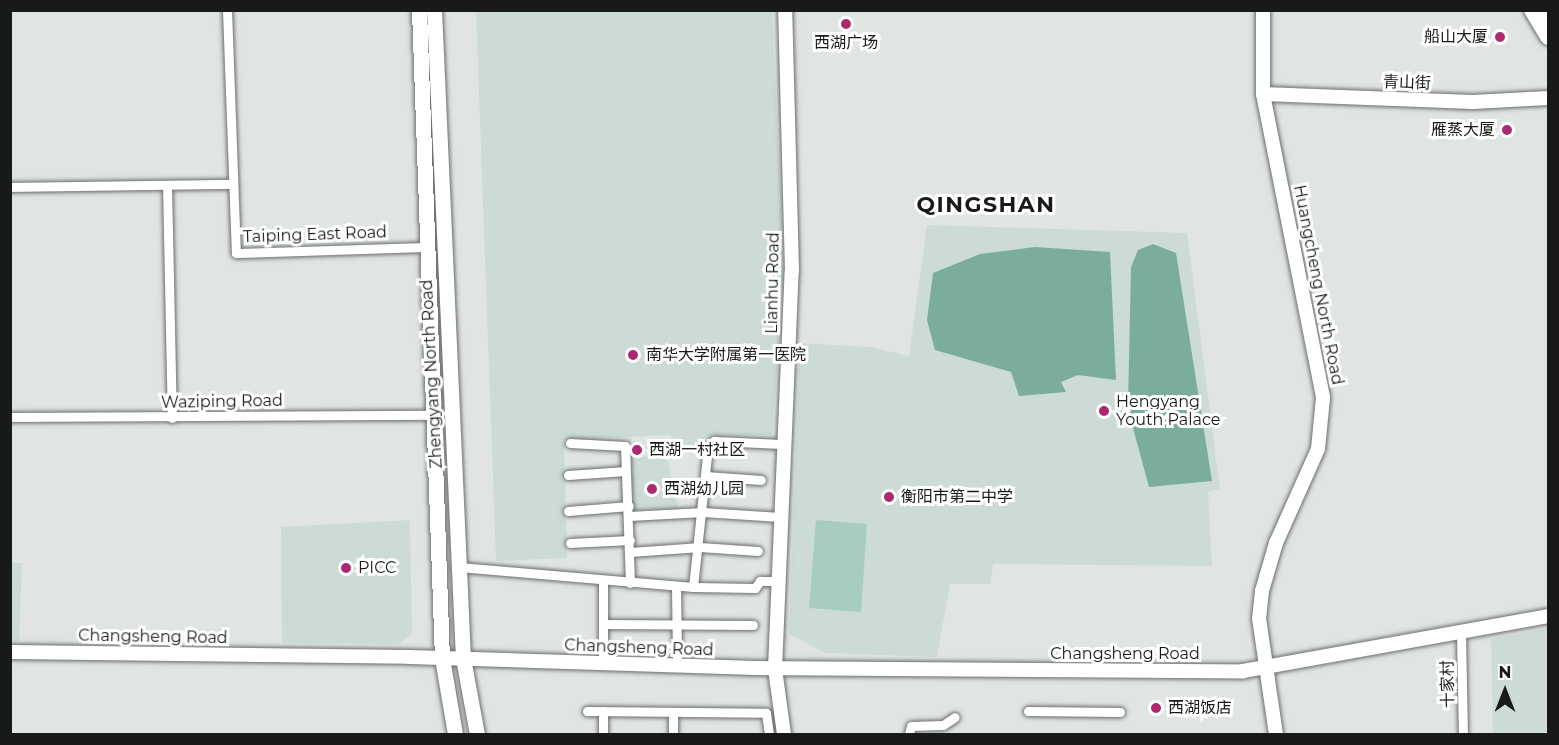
<!DOCTYPE html>
<html>
<head>
<meta charset="utf-8">
<style>
  body { margin:0 }
  #map { position:relative; width:1559px; height:745px; overflow:hidden; background:#e0e5e4; font-family:Montserrat,"Noto Sans SC",sans-serif }
  div>[style] { position:absolute }
  [style*='--x'] { left:calc(var(--x)*1px); top:calc(var(--y)*1px); width:calc(var(--w)*1px); rotate:calc(var(--a)*1deg) }
  .built>* { inset:0; background:#cddbd6 }
  .green>* { inset:0; background:#a7ccc0 }
  .water>* { inset:0; background:#7aad9d }
  .roads { filter:drop-shadow(0 0 2px #6b6f6e) drop-shadow(0 0 2px #6b6f6e) }
  .street>* { height:9px; margin:-4.5px; padding:0 4.5px; transform-origin:4.5px; border-radius:4.5px; background:#fff }
  .secondary>* { height:14px; margin:-7px; padding:0 7px; transform-origin:7px; border-radius:7px; background:#fff }
  .primary>* { height:15px; margin:-7.5px; padding:0 7.5px; transform-origin:7.5px; border-radius:7.5px; background:#fff }
  .highway>* { height:16px; margin:-8px; padding:0 8px; transform-origin:8px; border-radius:8px; background:#fff }
  .dots>* { width:16px; height:16px; translate:-50% -50%; box-sizing:border-box; border:3px solid #fff; border-radius:50% }
  span { translate:-50% -50%; white-space:nowrap; text-align:center; line-height:1.15; -webkit-text-stroke:6px #fff; paint-order:stroke }
  .poi-label { font-size:16px; color:#181a1a }
  .right { translate:-100% -50%; text-align:right }
  .left { translate:0 -50%; text-align:left }
  .street-label { font-size:16px; color:#181a1a }
  .district-label { font-size:22px; color:#181a1a; font-weight:700; letter-spacing:1.5px }
  .frame { position:absolute; inset:0; border:12px solid #181a1a; pointer-events:none }
  .north { position:absolute; left:1475px; top:661px; width:60px; height:60px; -webkit-text-stroke:4px #fff; paint-order:stroke; rotate:0deg; font-size:16px; font-weight:700; line-height:24px; text-align:center; color:#181a1a }
  .north::after { content:''; display:block; margin:auto; width:21px; height:27px; background:#181a1a; clip-path:polygon(50% 0,100% 100%,50% 72%,0 100%) }
</style>
</head>
<body>
<div id="map">
  <div class="built">
    <div style="clip-path:polygon(476px 11px,772px 11px,784px 274px,772px 435px,711px 435px,705px 449px,675px 450px,671px 435px,564px 440px,567px 558px,496px 561px)"></div>
    <div style="clip-path:polygon(927px 225px,1187px 233px,1220px 489px,1208px 492px,1212px 566px,993px 564px,990px 584px,950px 584px,937px 657px,825px 653px,789px 634px,800px 343px,870px 347px,909px 356px)"></div>
    <div style="clip-path:polygon(667px 455px,678px 508px,631px 510px,628px 458px)"></div>
    <div style="clip-path:polygon(410px 520px,412px 634px,399px 644px,282px 643px,281px 527px)"></div>
    <div style="clip-path:polygon(11px 563px,22px 563px,19px 641px,11px 641px)"></div>
    <div style="clip-path:polygon(1548px 628px,1548px 734px,1493px 734px,1491px 639px)"></div>
  </div>
  <div class="green">
    <div style="clip-path:polygon(816px 520px,867px 524px,861px 612px,809px 608px)"></div>
  </div>
  <div class="water">
    <div style="clip-path:polygon(1153px 244px,1176px 253px,1212px 481px,1149px 487px,1133px 428px,1128px 404px,1131px 267px,1138px 250px)"></div>
    <div style="clip-path:polygon(1035px 247px,1110px 252px,1116px 380px,1078px 375px,1061px 382px,1066px 392px,1019px 396px,1011px 372px,935px 350px,927px 320px,933px 273px,980px 254px)"></div>
  </div>
  <div class="roads">
    <div class="street">
      <div style="--x:227;--y:10;--w:243;--a:87.9"></div>
      <div style="--x:236;--y:253;--w:192;--a:-1.8"></div>
      <div style="--x:167;--y:185;--w:233;--a:88.8"></div>
      <div style="--x:10;--y:187;--w:223;--a:-0.8"></div>
      <div style="--x:10;--y:417;--w:424;--a:-0.3"></div>
      <div style="--x:570;--y:443;--w:55;--a:3.1"></div>
      <div style="--x:625;--y:446;--w:137;--a:87.9"></div>
      <div style="--x:568;--y:475;--w:58;--a:-3.9"></div>
      <div style="--x:706;--y:476;--w:55;--a:4.2"></div>
      <div style="--x:568;--y:511;--w:61;--a:-4.7"></div>
      <div style="--x:629;--y:516;--w:74;--a:-3.1"></div>
      <div style="--x:703;--y:512;--w:77;--a:3.7"></div>
      <div style="--x:570;--y:543;--w:60;--a:-2.9"></div>
      <div style="--x:630;--y:552;--w:70;--a:-4.1"></div>
      <div style="--x:700;--y:547;--w:58;--a:3.9"></div>
      <div style="--x:459;--y:567;--w:235;--a:4.9"></div>
      <div style="--x:693;--y:587;--w:62;--a:0.9"></div>
      <div style="--x:755;--y:588;--w:9;--a:-54"></div>
      <div style="--x:760;--y:581;--w:17;--a:0"></div>
      <div style="--x:676;--y:586;--w:74;--a:89.2"></div>
      <div style="--x:693;--y:587;--w:141;--a:-83.9"></div>
      <div style="--x:708;--y:447;--w:8;--a:-45"></div>
      <div style="--x:714;--y:441;--w:69;--a:2.5"></div>
      <div style="--x:605;--y:624;--w:148;--a:0.4"></div>
      <div style="--x:1461;--y:633;--w:101;--a:88.9"></div>
      <div style="--x:603;--y:657;--w:76;--a:-90"></div>
      <div style="--x:587;--y:711;--w:179;--a:0.6"></div>
      <div style="--x:766;--y:713;--w:21;--a:82"></div>
      <div style="--x:1028;--y:711;--w:92;--a:0.6"></div>
      <div style="--x:673;--y:712;--w:22;--a:90"></div>
      <div style="--x:603;--y:734;--w:23;--a:-90"></div>
      <div style="--x:909;--y:734;--w:8;--a:-76"></div>
      <div style="--x:911;--y:726;--w:32;--a:-2"></div>
      <div style="--x:943;--y:725;--w:14;--a:-34"></div>
    </div>
    <div class="secondary">
      <div style="--x:1263;--y:10;--w:84;--a:90"></div>
      <div style="--x:1263;--y:94;--w:310;--a:78.8"></div>
      <div style="--x:1323;--y:398;--w:51;--a:95.6"></div>
      <div style="--x:1318;--y:449;--w:103;--a:114.1"></div>
      <div style="--x:1276;--y:543;--w:50;--a:106.3"></div>
      <div style="--x:1262;--y:591;--w:27;--a:96"></div>
      <div style="--x:1259;--y:618;--w:117;--a:81.7"></div>
      <div style="--x:1263;--y:94;--w:210;--a:2.2"></div>
      <div style="--x:1473;--y:102;--w:75;--a:-3.1"></div>
      <div style="--x:10;--y:652;--w:399;--a:0.7"></div>
      <div style="--x:409;--y:657;--w:347;--a:1.8"></div>
      <div style="--x:756;--y:668;--w:487;--a:0.4"></div>
      <div style="--x:1243;--y:671;--w:310;--a:-10.2"></div>
      <div style="--x:784;--y:734;--w:66;--a:-97.9"></div>
      <div style="--x:775;--y:669;--w:398;--a:-87.6"></div>
      <div style="--x:792;--y:271;--w:261;--a:-91.5"></div>
    </div>
    <div class="primary">
      <div style="--x:419;--y:10;--w:648;--a:87.97"></div>
      <div style="--x:442;--y:658;--w:77;--a:80.3"></div>
      <div style="--x:434;--y:10;--w:649;--a:87.44"></div>
      <div style="--x:463;--y:658;--w:77;--a:79.6"></div>
      <div style="--x:1547;--y:10;--w:27;--a:88"></div>
    </div>
    <div class="highway">
      <div style="--x:1532;--y:10;--w:31;--a:59"></div>
    </div>
  </div>
  <div class="dots">
    <div style="left:846px;top:24px;background:#ae286f"></div>
    <div style="left:1500px;top:37px;background:#ae286f"></div>
    <div style="left:1507px;top:130px;background:#ae286f"></div>
    <div style="left:633px;top:355px;background:#ae286f"></div>
    <div style="left:1104px;top:411px;background:#ae286f"></div>
    <div style="left:637px;top:450px;background:#ae286f"></div>
    <div style="left:652px;top:489px;background:#ae286f"></div>
    <div style="left:889px;top:497px;background:#ae286f"></div>
    <div style="left:346px;top:568px;background:#ae286f"></div>
    <div style="left:1156px;top:708px;background:#ae286f"></div>
  </div>
  <div class="poi-label">
    <span class="right" style="left:1488px;top:37px">船山大厦</span>
    <span style="left:846px;top:43px">西湖广场</span>
    <span class="right" style="left:1495px;top:130px">雁蒸大厦</span>
    <span class="left" style="left:646px;top:355px">南华大学附属第一医院</span>
    <span class="left" style="left:1116px;top:411px">Hengyang<br>Youth Palace</span>
    <span class="left" style="left:649px;top:450px">西湖一村社区</span>
    <span class="left" style="left:664px;top:489px">西湖幼儿园</span>
    <span class="left" style="left:901px;top:497px">衡阳市第二中学</span>
    <span class="left" style="left:358px;top:568px">PICC</span>
    <span class="left" style="left:1168px;top:708px">西湖饭店</span>
  </div>
  <div class="street-label">
    <span style="left:1407px;top:83px;rotate:2deg">青山街</span>
    <span style="left:315px;top:235px;rotate:-2deg">Taiping East Road</span>
    <span style="left:773px;top:283px;rotate:-89deg">Lianhu Road</span>
    <span style="left:1318px;top:285px;rotate:79deg">Huangcheng North Road</span>
    <span style="left:432px;top:374px;rotate:-93deg">Zhengyang North Road</span>
    <span style="left:222px;top:402px;rotate:-1deg">Waziping Road</span>
    <span style="left:153px;top:637px;rotate:1deg">Changsheng Road</span>
    <span style="left:639px;top:648px;rotate:2deg">Changsheng Road</span>
    <span style="left:1125px;top:654px">Changsheng Road</span>
    <span style="left:1448px;top:684px;rotate:-91deg">十家村</span>
  </div>
  <div class="district-label">
    <span style="left:986px;top:205px">QINGSHAN</span>
  </div>
  <div class="frame"></div>
  <div class="north">N</div>
</div>
</body>
</html>
